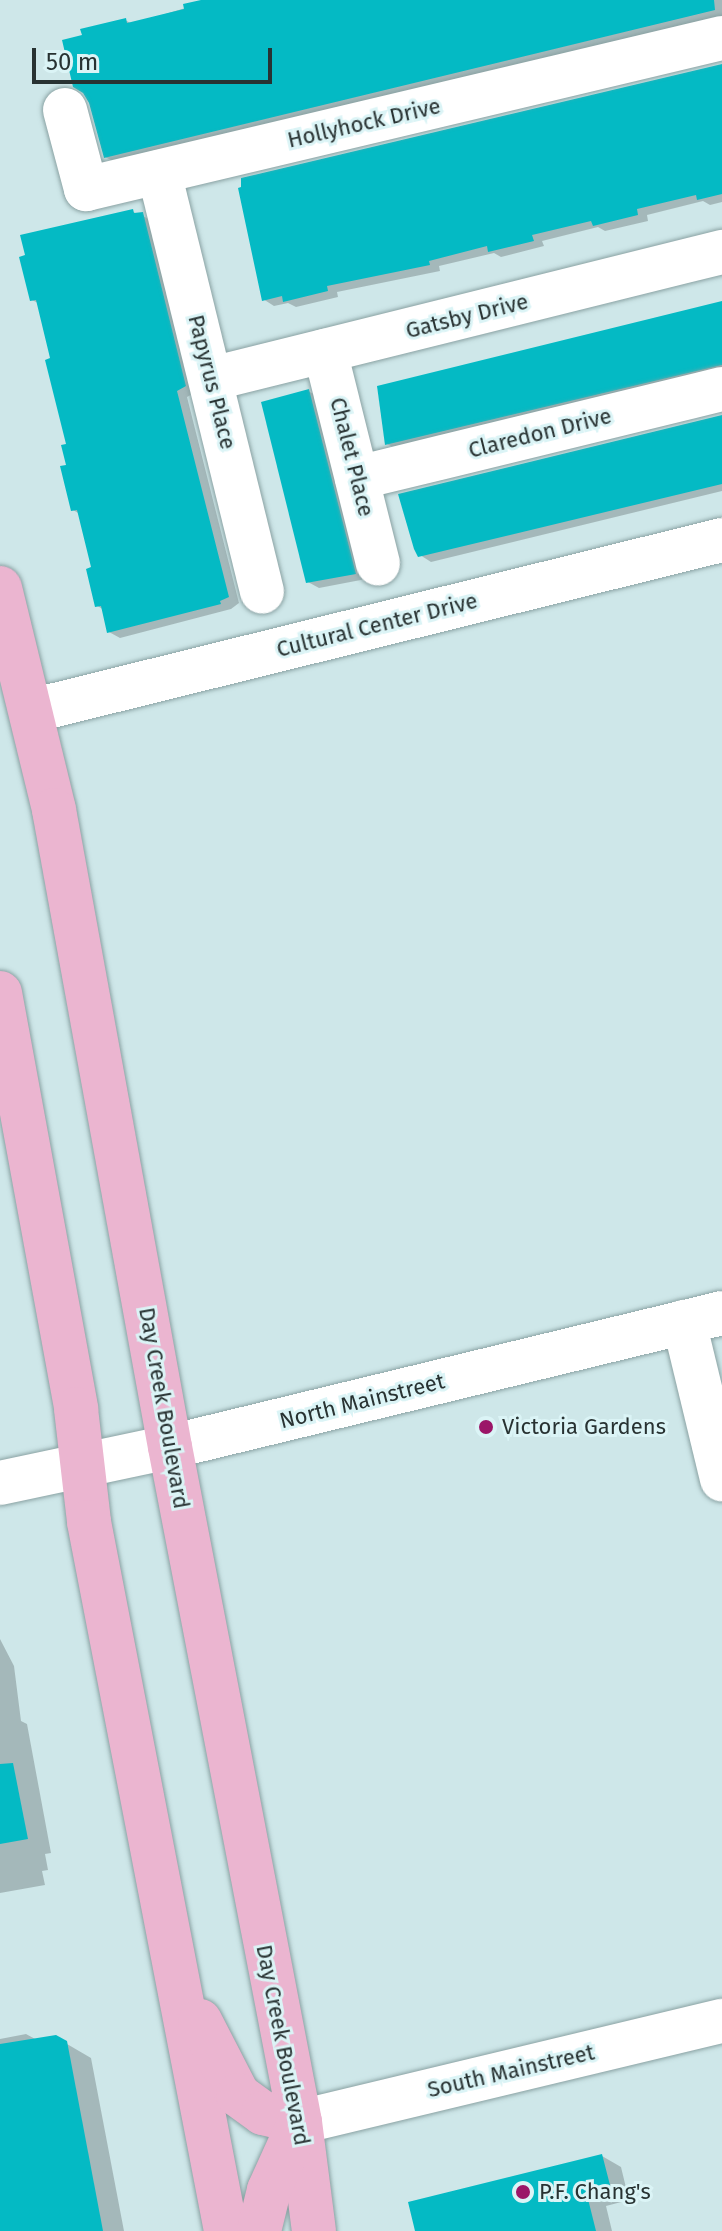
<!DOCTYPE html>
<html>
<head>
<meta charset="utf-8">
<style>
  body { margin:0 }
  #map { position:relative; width:722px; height:2231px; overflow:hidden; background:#cee7e9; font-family:"Fira Sans",sans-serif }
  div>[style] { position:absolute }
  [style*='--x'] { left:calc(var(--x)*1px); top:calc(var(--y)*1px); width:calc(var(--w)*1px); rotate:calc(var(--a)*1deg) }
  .shadow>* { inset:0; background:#0003 }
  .building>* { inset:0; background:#04bac4 }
  .roads { filter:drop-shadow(0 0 2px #8aa2a3) drop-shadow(0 0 2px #8aa2a3) }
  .minor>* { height:44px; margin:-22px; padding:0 22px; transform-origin:22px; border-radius:22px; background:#fff }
  .major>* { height:44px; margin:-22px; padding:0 22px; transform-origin:22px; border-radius:22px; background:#ebb5d0 }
  .dots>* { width:22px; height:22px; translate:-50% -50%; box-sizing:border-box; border:4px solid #dbf4f6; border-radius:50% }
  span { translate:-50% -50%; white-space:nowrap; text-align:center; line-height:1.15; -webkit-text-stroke:6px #dbf4f6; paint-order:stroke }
  .street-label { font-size:22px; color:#283232 }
  .poi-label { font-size:22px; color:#283232 }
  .left { translate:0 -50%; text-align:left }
  .scale { position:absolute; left:32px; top:48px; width:240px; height:36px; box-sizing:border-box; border:4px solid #283232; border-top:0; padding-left:10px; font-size:24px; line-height:28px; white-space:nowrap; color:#283232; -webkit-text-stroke:6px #dbf4f6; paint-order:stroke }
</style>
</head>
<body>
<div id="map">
  <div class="shadow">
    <div style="clip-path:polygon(212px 0,722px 0,722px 16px,117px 163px,105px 157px,84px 36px,125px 20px,132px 24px)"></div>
    <div style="clip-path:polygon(722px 66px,722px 202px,710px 205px,703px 201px,647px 215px,648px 221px,605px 231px,598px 227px,542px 241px,544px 246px,501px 257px,494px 253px,439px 266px,440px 271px,337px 292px,338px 297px,296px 307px,288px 303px,274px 306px,263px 299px)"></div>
    <div style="clip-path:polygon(133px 212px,154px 221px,196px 392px,187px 397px,239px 603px,231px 609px,120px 638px,109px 632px,104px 610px,96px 605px,94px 569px,80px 514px,73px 510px,68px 445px,53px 360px,38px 303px,32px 300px)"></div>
    <div style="clip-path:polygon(722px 303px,722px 371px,398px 450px,387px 444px)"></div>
    <div style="clip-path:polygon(308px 391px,319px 397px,366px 579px,319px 588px,308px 582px)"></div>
    <div style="clip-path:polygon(722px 417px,722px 491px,431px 562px,420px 555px)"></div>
    <div style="clip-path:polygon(0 1639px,14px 1666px,21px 1721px,27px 1724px,51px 1853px,45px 1854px,48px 1870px,42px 1871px,45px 1885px,0 1893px)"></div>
    <div style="clip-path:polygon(26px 2034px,37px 2040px,55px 2037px,91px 2058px,124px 2231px,5px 2231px,0 2208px,0 2039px)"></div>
    <div style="clip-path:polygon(602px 2156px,621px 2167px,629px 2200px,606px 2206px,612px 2231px,417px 2231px)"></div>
  </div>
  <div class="building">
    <div style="clip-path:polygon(201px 0,714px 0,715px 10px,104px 158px,89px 103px,83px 93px,73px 87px,62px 40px,82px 35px,80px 29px,126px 18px,127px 23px,184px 9px,183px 4px)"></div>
    <div style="clip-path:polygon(722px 64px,722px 194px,697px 200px,696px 195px,637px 209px,638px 215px,593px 226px,591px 221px,532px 235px,534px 241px,488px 252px,487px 246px,429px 261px,430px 265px,327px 286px,328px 291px,283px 302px,282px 296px,262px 301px,238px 188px,241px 187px,241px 178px)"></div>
    <div style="clip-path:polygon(133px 209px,134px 213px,143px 212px,186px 386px,177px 391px,229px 597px,220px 601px,221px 604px,107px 633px,101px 606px,95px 607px,86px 569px,91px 567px,77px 510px,71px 511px,60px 466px,66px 465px,61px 445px,66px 444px,45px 360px,50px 358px,36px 300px,30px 301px,19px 257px,25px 255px,20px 235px)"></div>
    <div style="clip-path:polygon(722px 301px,722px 365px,385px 445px,377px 386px)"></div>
    <div style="clip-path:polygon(309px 389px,356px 574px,306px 583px,261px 402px)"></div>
    <div style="clip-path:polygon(722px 415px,722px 484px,418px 557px,414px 549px,398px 494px)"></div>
    <div style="clip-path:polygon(13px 1763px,28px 1839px,0 1844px,0 1764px)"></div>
    <div style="clip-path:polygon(56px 2035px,67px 2041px,103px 2231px,0 2231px,0 2044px)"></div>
    <div style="clip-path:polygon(602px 2154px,611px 2189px,587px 2195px,596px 2231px,415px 2231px,408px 2202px)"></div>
  </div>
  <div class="roads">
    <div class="minor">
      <div style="--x:65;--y:110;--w:82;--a:75.1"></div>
      <div style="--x:86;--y:189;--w:654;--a:-13.36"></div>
      <div style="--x:159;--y:172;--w:432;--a:76.2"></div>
      <div style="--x:325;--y:351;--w:219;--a:76"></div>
      <div style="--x:211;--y:379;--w:527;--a:-13.96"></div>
      <div style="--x:357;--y:478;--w:376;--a:-13.7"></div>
      <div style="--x:31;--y:711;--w:712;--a:-13.9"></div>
      <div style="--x:684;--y:1322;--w:162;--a:76.4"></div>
      <div style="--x:0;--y:1483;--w:174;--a:-12"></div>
      <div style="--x:170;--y:1447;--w:568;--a:-13.64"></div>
      <div style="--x:300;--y:2122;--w:434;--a:-13.5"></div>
    </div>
    <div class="major">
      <div style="--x:0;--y:588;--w:228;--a:76.3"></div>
      <div style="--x:54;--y:810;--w:647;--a:79.68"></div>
      <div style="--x:170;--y:1447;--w:687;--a:79.1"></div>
      <div style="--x:300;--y:2122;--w:110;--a:82.7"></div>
      <div style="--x:0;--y:993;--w:423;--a:79.6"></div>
      <div style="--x:76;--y:1409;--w:114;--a:83.4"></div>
      <div style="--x:89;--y:1522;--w:722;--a:79.06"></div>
      <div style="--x:200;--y:2021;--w:83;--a:62.8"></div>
      <div style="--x:238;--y:2095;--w:31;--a:36"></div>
      <div style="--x:263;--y:2113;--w:38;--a:14"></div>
      <div style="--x:259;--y:2231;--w:42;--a:-76.3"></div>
      <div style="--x:269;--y:2190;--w:72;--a:-65.6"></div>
    </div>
  </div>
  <div class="dots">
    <div style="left:486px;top:1427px;background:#9b1668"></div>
    <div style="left:523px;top:2192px;background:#9b1668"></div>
  </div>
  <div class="street-label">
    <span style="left:364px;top:123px;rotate:-13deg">Hollyhock Drive</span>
    <span style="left:467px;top:316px;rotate:-14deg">Gatsby Drive</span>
    <span style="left:212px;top:382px;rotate:76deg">Papyrus Place</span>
    <span style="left:540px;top:433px;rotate:-14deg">Claredon Drive</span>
    <span style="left:352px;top:457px;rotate:76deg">Chalet Place</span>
    <span style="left:377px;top:625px;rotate:-14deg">Cultural Center Drive</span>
    <span style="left:362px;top:1401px;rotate:-14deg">North Mainstreet</span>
    <span style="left:164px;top:1408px;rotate:80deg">Day Creek Boulevard</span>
    <span style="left:283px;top:2045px;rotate:79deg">Day Creek Boulevard</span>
    <span style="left:511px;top:2071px;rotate:-13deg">South Mainstreet</span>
  </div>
  <div class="poi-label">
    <span class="left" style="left:502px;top:1427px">Victoria Gardens</span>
    <span class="left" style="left:539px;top:2192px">P.F. Chang's</span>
  </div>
  <div class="scale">50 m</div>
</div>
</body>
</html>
